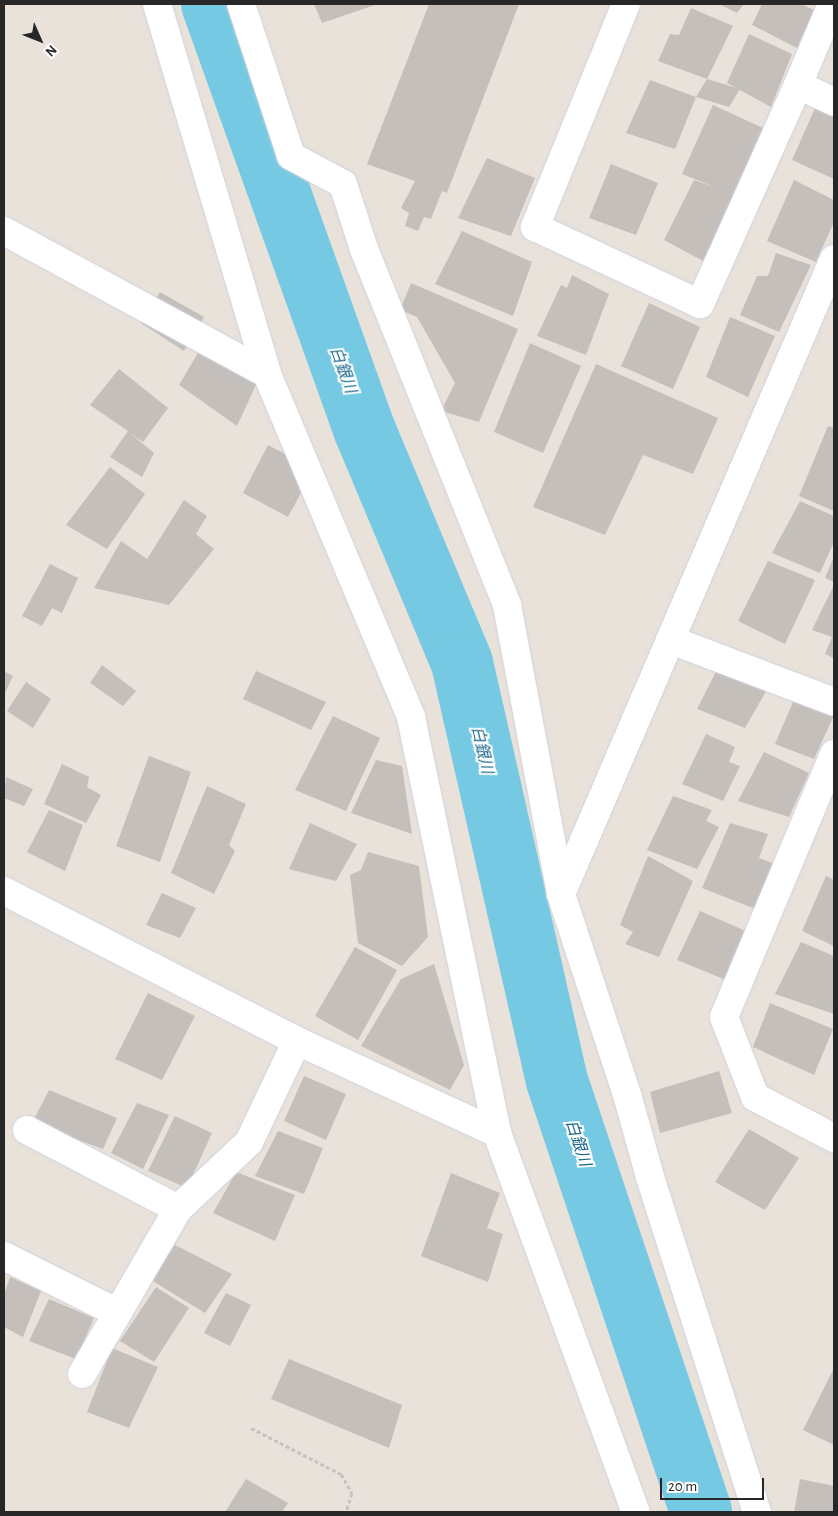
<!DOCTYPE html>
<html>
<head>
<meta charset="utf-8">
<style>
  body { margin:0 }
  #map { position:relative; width:838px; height:1516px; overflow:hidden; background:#e9e2da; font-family:"Alegreya Sans","Noto Sans JP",sans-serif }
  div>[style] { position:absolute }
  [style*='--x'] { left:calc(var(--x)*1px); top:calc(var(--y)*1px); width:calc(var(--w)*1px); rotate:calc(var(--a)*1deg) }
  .river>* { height:62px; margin:-31px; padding:0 31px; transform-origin:31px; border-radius:31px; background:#76c9e2 }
  .building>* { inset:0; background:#c4bfba }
  .path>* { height:3px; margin-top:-1.5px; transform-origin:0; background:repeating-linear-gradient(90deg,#c3c3c3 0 4px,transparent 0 6.5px) }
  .roads { filter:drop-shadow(0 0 1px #d0d3df) drop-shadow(0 0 1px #d0d3df) }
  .street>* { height:28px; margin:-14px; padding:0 14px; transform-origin:14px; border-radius:14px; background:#fff }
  span { translate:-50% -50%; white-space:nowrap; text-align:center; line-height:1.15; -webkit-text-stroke:4px #fff; paint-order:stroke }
  .water-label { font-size:16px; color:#1a6789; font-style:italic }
  .frame { position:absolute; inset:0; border:5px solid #272727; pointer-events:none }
  .north { position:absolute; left:15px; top:15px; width:50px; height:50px; -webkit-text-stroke:4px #fff; paint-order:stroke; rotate:134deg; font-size:14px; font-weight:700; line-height:20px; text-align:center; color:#272727 }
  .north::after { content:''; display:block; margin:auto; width:18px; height:22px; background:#272727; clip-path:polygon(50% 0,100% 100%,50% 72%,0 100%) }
  .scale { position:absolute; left:660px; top:1478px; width:104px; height:22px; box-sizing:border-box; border:2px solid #272727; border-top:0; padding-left:6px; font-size:15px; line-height:18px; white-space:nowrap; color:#272727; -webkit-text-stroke:4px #fff; paint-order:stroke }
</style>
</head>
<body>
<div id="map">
  <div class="river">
    <div style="--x:212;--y:4;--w:454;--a:70.3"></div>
    <div style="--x:365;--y:431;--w:251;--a:67.3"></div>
    <div style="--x:462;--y:663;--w:429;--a:77.2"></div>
    <div style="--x:557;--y:1081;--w:454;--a:71.5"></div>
  </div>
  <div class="building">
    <div style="clip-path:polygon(314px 4px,378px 4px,322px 23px)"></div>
    <div style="clip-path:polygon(429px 4px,519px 4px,447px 193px,442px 191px,431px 219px,424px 217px,418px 231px,405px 226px,409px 213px,401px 208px,415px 181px,367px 164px)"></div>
    <div style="clip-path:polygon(719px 4px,744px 4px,737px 13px)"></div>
    <div style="clip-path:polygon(762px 4px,801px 4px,814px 10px,797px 48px,752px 25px)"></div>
    <div style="clip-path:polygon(691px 8px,733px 26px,707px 79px,658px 61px,670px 34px,679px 35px)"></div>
    <div style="clip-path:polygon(749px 34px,792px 54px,771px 107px,727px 83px)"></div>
    <div style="clip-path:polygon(707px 79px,740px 89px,729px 107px,696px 97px)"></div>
    <div style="clip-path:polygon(650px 80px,696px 97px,675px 149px,626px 133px)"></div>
    <div style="clip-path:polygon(713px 105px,763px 128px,717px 250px,709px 248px,703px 261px,664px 240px,694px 180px,719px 189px,682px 174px)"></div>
    <div style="clip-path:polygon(816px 106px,834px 114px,834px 179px,792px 160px)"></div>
    <div style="clip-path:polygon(487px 158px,535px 178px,511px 236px,458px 218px)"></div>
    <div style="clip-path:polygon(611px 164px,658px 183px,636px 235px,589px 218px)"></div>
    <div style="clip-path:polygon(794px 180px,834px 200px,834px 222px,816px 262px,767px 241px)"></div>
    <div style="clip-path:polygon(462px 231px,532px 262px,513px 316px,435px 284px)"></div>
    <div style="clip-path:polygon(776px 253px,811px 265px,779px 332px,740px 315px,757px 276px,768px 276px)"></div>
    <div style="clip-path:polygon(572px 275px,609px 294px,586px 355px,537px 336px,561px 285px,567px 288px)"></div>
    <div style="clip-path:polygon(411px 283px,518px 329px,479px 422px,441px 411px,455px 383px,417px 317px,400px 310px)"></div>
    <div style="clip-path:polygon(160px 292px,204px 317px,184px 351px,141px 323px)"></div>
    <div style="clip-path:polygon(649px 303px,700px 327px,673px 389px,621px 366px)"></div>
    <div style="clip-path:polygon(730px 317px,775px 336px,748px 397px,706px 377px)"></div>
    <div style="clip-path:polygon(212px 329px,267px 361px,237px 426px,179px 385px)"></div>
    <div style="clip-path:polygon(530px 343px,581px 366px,543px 453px,494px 432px)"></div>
    <div style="clip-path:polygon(596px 364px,718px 418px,693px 474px,643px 455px,605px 535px,533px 507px)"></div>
    <div style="clip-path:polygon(119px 369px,168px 408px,143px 442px,130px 433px,154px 453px,142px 477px,110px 457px,128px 431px,90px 405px)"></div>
    <div style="clip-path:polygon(828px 426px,834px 428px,834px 511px,799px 496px)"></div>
    <div style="clip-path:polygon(268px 445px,314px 469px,288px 517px,243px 493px)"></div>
    <div style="clip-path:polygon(110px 467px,145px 494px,107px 549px,66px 525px)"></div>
    <div style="clip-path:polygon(184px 500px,207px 516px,196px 534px,214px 549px,169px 605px,94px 588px,121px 541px,147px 559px)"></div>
    <div style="clip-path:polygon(800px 501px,834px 516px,834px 542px,820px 573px,772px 553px)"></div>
    <div style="clip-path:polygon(834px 556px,834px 582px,825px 578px)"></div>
    <div style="clip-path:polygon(768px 561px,815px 580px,785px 644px,738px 621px)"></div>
    <div style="clip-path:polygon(50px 564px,78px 578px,62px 613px,52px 608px,42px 626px,22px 616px)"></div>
    <div style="clip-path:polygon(833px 587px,834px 587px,834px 658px,825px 654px,832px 637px,812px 630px)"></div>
    <div style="clip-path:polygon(720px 664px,769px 686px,745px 728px,697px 709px)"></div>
    <div style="clip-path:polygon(102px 665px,136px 691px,123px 706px,90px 683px)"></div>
    <div style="clip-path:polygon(4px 671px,13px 676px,4px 695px)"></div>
    <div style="clip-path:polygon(256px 671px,326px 702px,311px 730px,243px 699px)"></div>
    <div style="clip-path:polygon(26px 682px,51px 699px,33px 728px,7px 711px)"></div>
    <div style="clip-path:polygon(796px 695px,834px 715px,814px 759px,775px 744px)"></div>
    <div style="clip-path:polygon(333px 716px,380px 738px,346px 811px,295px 790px)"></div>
    <div style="clip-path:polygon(706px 734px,735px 747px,729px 762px,740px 766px,723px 801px,682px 784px)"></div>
    <div style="clip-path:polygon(764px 752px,809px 773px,789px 817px,738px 801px)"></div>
    <div style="clip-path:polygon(149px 756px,191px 772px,160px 862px,116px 846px)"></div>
    <div style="clip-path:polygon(376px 760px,402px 766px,412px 834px,351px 813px)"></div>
    <div style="clip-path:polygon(62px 764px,89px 777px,87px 787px,101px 795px,86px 823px,44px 804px)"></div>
    <div style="clip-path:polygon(6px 777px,33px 789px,24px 806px,4px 798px)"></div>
    <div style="clip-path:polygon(207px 786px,246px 804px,229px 845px,235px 851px,214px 894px,171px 873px)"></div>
    <div style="clip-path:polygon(673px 796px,712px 810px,706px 821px,719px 827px,697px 869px,647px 850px)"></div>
    <div style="clip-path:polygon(49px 810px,83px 825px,65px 871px,27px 852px)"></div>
    <div style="clip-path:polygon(310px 823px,357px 844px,336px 881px,289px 869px)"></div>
    <div style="clip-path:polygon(730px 823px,768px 834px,759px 858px,781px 866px,758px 910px,702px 888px)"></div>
    <div style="clip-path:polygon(368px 852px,419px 866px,428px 937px,402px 966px,358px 943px,350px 875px,361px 870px)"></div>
    <div style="clip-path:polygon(648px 856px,693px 881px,659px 957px,625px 944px,633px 932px,620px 925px)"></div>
    <div style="clip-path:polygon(826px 876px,834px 880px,834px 946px,802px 931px)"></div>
    <div style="clip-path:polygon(162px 893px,196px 908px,180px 938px,146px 925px)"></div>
    <div style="clip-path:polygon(700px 911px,748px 932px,726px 980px,677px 960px)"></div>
    <div style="clip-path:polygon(801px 942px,834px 956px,834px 1014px,775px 994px)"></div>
    <div style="clip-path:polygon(355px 947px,397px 970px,358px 1040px,315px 1016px)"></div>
    <div style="clip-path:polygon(434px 964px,464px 1065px,450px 1090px,361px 1046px,401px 979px)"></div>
    <div style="clip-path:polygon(148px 993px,195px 1016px,162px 1080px,115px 1059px)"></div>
    <div style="clip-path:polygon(770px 1003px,833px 1029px,814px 1075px,753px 1047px)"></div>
    <div style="clip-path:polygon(719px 1071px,732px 1113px,660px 1133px,650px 1092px)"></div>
    <div style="clip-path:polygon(304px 1076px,346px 1094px,326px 1140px,284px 1121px)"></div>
    <div style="clip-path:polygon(49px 1090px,117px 1118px,103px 1149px,32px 1123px)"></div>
    <div style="clip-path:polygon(137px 1103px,169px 1115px,143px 1169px,111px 1153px)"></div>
    <div style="clip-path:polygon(175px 1116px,212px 1133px,187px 1188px,148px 1171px)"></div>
    <div style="clip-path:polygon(749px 1129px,799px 1158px,765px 1210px,715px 1182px)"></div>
    <div style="clip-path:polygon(278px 1131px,323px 1148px,304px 1194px,255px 1176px)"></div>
    <div style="clip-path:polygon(236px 1172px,295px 1195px,275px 1241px,213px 1213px)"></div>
    <div style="clip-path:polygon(451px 1173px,500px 1193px,487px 1228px,503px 1234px,488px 1282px,421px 1256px)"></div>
    <div style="clip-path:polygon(175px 1245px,232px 1274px,205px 1313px,151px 1280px)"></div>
    <div style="clip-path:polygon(10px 1277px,41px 1291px,23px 1337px,4px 1327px,4px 1295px)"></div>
    <div style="clip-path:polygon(156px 1287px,189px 1308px,154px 1362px,120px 1341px)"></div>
    <div style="clip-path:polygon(226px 1293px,251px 1305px,230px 1346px,204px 1333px)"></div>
    <div style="clip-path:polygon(49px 1299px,94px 1318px,76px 1359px,29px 1341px)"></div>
    <div style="clip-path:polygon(112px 1348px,158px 1367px,129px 1428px,87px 1412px)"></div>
    <div style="clip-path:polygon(289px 1359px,402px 1405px,389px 1448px,271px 1399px)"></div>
    <div style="clip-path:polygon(834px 1368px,834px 1445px,803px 1430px)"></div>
    <div style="clip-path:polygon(246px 1479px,288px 1503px,282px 1512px,225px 1512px)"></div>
    <div style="clip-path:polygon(800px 1479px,834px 1486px,834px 1512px,794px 1512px)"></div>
  </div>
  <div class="path">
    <div style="--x:251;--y:1428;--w:101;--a:27.1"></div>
    <div style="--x:341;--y:1474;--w:22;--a:60"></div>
    <div style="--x:352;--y:1493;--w:20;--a:108"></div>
  </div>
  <div class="roads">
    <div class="street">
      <div style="--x:157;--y:4;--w:386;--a:73.4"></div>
      <div style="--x:267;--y:374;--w:372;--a:67.2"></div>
      <div style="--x:411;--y:717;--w:425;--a:78.3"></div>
      <div style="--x:497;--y:1133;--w:404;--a:69.9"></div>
      <div style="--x:241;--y:4;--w:160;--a:71.8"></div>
      <div style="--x:291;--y:156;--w:59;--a:28.3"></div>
      <div style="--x:343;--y:184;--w:68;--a:72.1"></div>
      <div style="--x:364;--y:249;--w:384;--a:68.1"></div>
      <div style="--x:507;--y:605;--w:294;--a:79.4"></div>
      <div style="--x:561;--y:894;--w:215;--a:71.8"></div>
      <div style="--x:628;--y:1098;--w:82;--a:74.4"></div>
      <div style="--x:650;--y:1177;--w:352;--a:72.3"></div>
      <div style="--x:626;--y:4;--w:241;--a:112.2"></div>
      <div style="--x:535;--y:227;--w:182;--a:25"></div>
      <div style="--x:700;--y:304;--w:240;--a:-65.9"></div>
      <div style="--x:798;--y:85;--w:40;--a:25"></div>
      <div style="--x:798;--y:85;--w:88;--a:-67.2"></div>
      <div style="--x:4;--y:231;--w:299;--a:28.5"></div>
      <div style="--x:671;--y:640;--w:174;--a:20.8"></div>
      <div style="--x:834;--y:754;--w:285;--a:112.7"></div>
      <div style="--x:724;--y:1017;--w:86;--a:68.8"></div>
      <div style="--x:755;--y:1097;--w:89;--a:27.4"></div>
      <div style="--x:4;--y:891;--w:329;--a:27.1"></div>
      <div style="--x:561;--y:894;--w:691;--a:-66.74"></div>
      <div style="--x:27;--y:1130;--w:170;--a:27.6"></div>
      <div style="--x:4;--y:1256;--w:127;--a:26.6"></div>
      <div style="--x:82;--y:1374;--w:191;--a:-59.8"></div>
      <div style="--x:178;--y:1209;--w:98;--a:-43.3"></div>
      <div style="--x:249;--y:1142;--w:112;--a:-64.6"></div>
      <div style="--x:297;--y:1041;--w:220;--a:24.7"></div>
    </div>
  </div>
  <div class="water-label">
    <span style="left:343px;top:370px;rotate:70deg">白銀川</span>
    <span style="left:482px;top:750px;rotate:77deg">白銀川</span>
    <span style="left:578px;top:1143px;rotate:72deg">白銀川</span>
  </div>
  <div class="frame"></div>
  <div class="north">N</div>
  <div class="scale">20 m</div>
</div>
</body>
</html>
